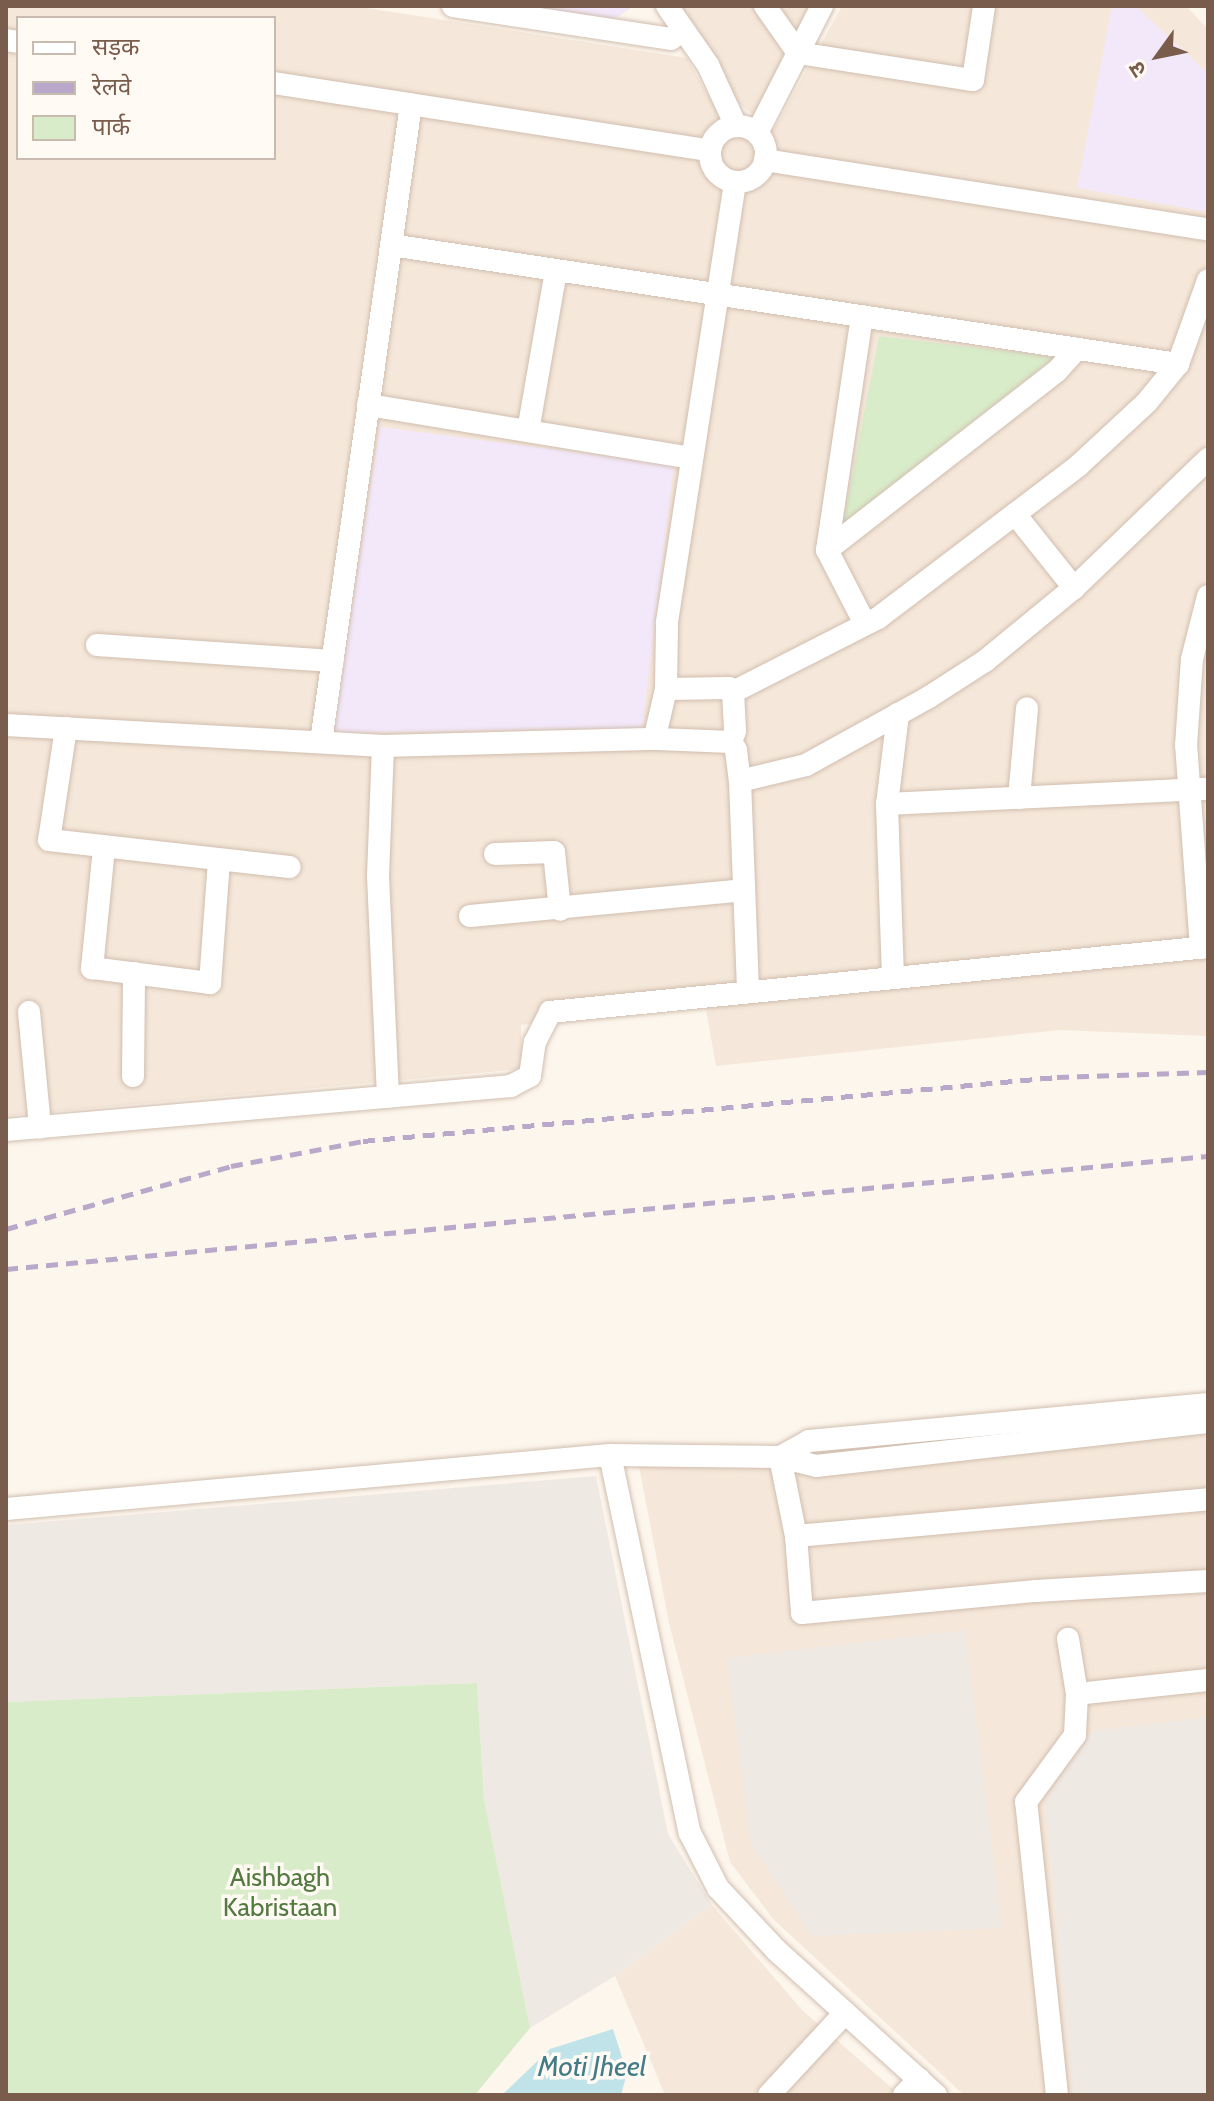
<!DOCTYPE html>
<html>
<head>
<meta charset="utf-8">
<style>
  body { margin:0 }
  #map { position:relative; width:1214px; height:2101px; overflow:hidden; background:#fdf6ec; font-family:Cabin,"Noto Sans Devanagari",sans-serif }
  div>[style] { position:absolute }
  [style*='--x'] { left:calc(var(--x)*1px); top:calc(var(--y)*1px); width:calc(var(--w)*1px); rotate:calc(var(--a)*1deg) }
  .residential>* { inset:0; background:#f5e8da }
  .industrial>* { inset:0; background:#efe9e4 }
  .education>* { inset:0; background:#f3e8fa }
  .green>* { inset:0; background:#d8ecc9 }
  .water>* { inset:0; background:#bfe3e8 }
  .roads { filter:drop-shadow(0 0 2px #d1beb0) drop-shadow(0 0 2px #d1beb0) }
  .minor>* { height:22px; margin:-11px; padding:0 11px; transform-origin:11px; border-radius:11px; background:#fff }
  .minor>.ring { margin:-11px; padding:0; box-sizing:content-box; background:none; border:22px solid #fff; border-radius:50% }
  .rail>* { height:5px; margin-top:-2.5px; transform-origin:0; background:repeating-linear-gradient(90deg,#b9a8c9 0 12px,transparent 0 20px) }
  span { translate:-50% -50%; white-space:nowrap; text-align:center; line-height:1.15; -webkit-text-stroke:7px #fffaf3; paint-order:stroke }
  .park-label { font-size:26px; color:#537a41 }
  .water-label { font-size:28px; color:#437c86; font-style:italic }
  .frame { position:absolute; inset:0; border:8px solid #7a5c4d; pointer-events:none }
  .legend { position:absolute; left:16px; top:16px; width:260px; height:144px; box-sizing:border-box; background:#fffaf3; border:2px solid #cabbb1; margin:0; padding:10px 14px; list-style:none; font-size:24px; color:#7a5c4d }
  .legend li { display:flex; align-items:center; gap:16px; height:40px }
  .legend b { width:40px; border:2px solid #cabbb1 }
  .north { position:absolute; left:1118px; top:16px; width:80px; height:80px; -webkit-text-stroke:6px #fffaf3; paint-order:stroke; rotate:237deg; font-size:22px; font-weight:700; line-height:32px; text-align:center; color:#7a5c4d }
  .north::after { content:''; display:block; margin:auto; width:28px; height:36px; background:#7a5c4d; clip-path:polygon(50% 0,100% 100%,50% 72%,0 100%) }
</style>
</head>
<body>
<div id="map">
  <div class="residential">
    <div style="clip-path:polygon(evenodd,6px 6px,354px 6px,687px 58px,718px 113px,774px 129px,842px 6px,1186px 6px,1208px 29px,1208px 1036px,1060px 1030px,716px 1066px,705px 1004px,521px 1025px,522px 1069px,6px 1116px,6px 6px,18px 18px,274px 18px,274px 158px,18px 158px,18px 18px)"></div>
    <div style="clip-path:polygon(680px 6px,809px 6px,754px 115px,740px 105px)"></div>
    <div style="clip-path:polygon(1208px 1420px,1208px 2095px,964px 2095px,774px 1920px,730px 1862px,669px 1623px,639px 1466px)"></div>
    <div style="clip-path:polygon(712px 1905px,802px 2010px,900px 2095px,665px 2095px,615px 1976px)"></div>
  </div>
  <div class="industrial">
    <div style="clip-path:polygon(596px 1476px,668px 1834px,712px 1905px,615px 1976px,530px 2028px,484px 1799px,477px 1683px,6px 1702px,6px 1525px)"></div>
    <div style="clip-path:polygon(965px 1630px,1002px 1928px,812px 1936px,751px 1844px,727px 1658px)"></div>
    <div style="clip-path:polygon(1208px 1717px,1208px 2095px,1073px 2095px,1045px 1802px,1093px 1731px)"></div>
  </div>
  <div class="education">
    <div style="clip-path:polygon(521px 6px,634px 6px,613px 20px)"></div>
    <div style="clip-path:polygon(1112px 6px,1135px 6px,1208px 73px,1208px 212px,1077px 188px)"></div>
    <div style="clip-path:polygon(380px 427px,674px 465px,642px 728px,332px 733px)"></div>
  </div>
  <div class="green">
    <div style="clip-path:polygon(879px 336px,1055px 357px,843px 523px)"></div>
    <div style="clip-path:polygon(477px 1683px,484px 1799px,530px 2028px,475px 2095px,6px 2095px,6px 1702px)"></div>
  </div>
  <div class="water">
    <div style="clip-path:polygon(613px 2029px,627px 2073px,621px 2095px,502px 2095px,550px 2049px)"></div>
  </div>
  <div class="roads">
    <div class="minor">
      <div style="--x:453;--y:6;--w:220;--a:8.6"></div>
      <div style="--x:671;--y:39;--w:15;--a:-37"></div>
      <div style="--x:667;--y:6;--w:72;--a:55.2"></div>
      <div style="--x:708;--y:65;--w:67;--a:65.3"></div>
      <div style="--x:765;--y:6;--w:57;--a:54.9"></div>
      <div style="--x:798;--y:53;--w:177;--a:8.8"></div>
      <div style="--x:973;--y:80;--w:75;--a:-81.5"></div>
      <div style="--x:6;--y:40;--w:12;--a:9"></div>
      <div style="--x:274;--y:83;--w:440;--a:8.8"></div>
      <div class="ring" style="left:710px;top:126px;width:34px;height:34px"></div>
      <div style="--x:757;--y:133;--w:143;--a:-62.9"></div>
      <div style="--x:765;--y:160;--w:448;--a:8.9"></div>
      <div style="--x:391;--y:245;--w:796;--a:8.6"></div>
      <div style="--x:862;--y:316;--w:237;--a:98.5"></div>
      <div style="--x:827;--y:550;--w:83;--a:62.8"></div>
      <div style="--x:368;--y:405;--w:327;--a:9.3"></div>
      <div style="--x:528;--y:431;--w:163;--a:-80.1"></div>
      <div style="--x:1015;--y:514;--w:95;--a:51.4"></div>
      <div style="--x:827;--y:550;--w:291;--a:-37.9"></div>
      <div style="--x:1057;--y:371;--w:30;--a:-48"></div>
      <div style="--x:97;--y:645;--w:236;--a:3.9"></div>
      <div style="--x:666;--y:689;--w:63;--a:-0.9"></div>
      <div style="--x:729;--y:688;--w:6;--a:45"></div>
      <div style="--x:733;--y:692;--w:163;--a:-27"></div>
      <div style="--x:878;--y:618;--w:251;--a:-37.2"></div>
      <div style="--x:1078;--y:466;--w:94;--a:-42.8"></div>
      <div style="--x:1147;--y:402;--w:49;--a:-50.8"></div>
      <div style="--x:1178;--y:364;--w:89;--a:-70.3"></div>
      <div style="--x:733;--y:692;--w:39;--a:87"></div>
      <div style="--x:735;--y:731;--w:12;--a:110"></div>
      <div style="--x:731;--y:742;--w:9;--a:58"></div>
      <div style="--x:736;--y:750;--w:31;--a:83"></div>
      <div style="--x:740;--y:781;--w:210;--a:87.8"></div>
      <div style="--x:6;--y:725;--w:378;--a:3.2"></div>
      <div style="--x:383;--y:746;--w:275;--a:-1.5"></div>
      <div style="--x:658;--y:739;--w:73;--a:2.4"></div>
      <div style="--x:66;--y:728;--w:113;--a:98.6"></div>
      <div style="--x:49;--y:840;--w:242;--a:6.4"></div>
      <div style="--x:658;--y:739;--w:7;--a:-106"></div>
      <div style="--x:656;--y:732;--w:44;--a:-76.9"></div>
      <div style="--x:666;--y:689;--w:67;--a:-89.1"></div>
      <div style="--x:667;--y:622;--w:444;--a:-81.2"></div>
      <div style="--x:321;--y:742;--w:644;--a:-81.97"></div>
      <div style="--x:383;--y:746;--w:130;--a:92.2"></div>
      <div style="--x:378;--y:876;--w:221;--a:87.4"></div>
      <div style="--x:740;--y:781;--w:68;--a:-13.6"></div>
      <div style="--x:806;--y:765;--w:141;--a:-28.9"></div>
      <div style="--x:929;--y:697;--w:67;--a:-32.7"></div>
      <div style="--x:985;--y:661;--w:115;--a:-39.4"></div>
      <div style="--x:1074;--y:588;--w:186;--a:-43.9"></div>
      <div style="--x:1019;--y:798;--w:90;--a:-84.9"></div>
      <div style="--x:887;--y:804;--w:321;--a:-2.7"></div>
      <div style="--x:104;--y:848;--w:121;--a:95.7"></div>
      <div style="--x:92;--y:968;--w:119;--a:7.2"></div>
      <div style="--x:210;--y:983;--w:123;--a:-85.8"></div>
      <div style="--x:495;--y:854;--w:59;--a:-1.9"></div>
      <div style="--x:554;--y:852;--w:58;--a:84.1"></div>
      <div style="--x:470;--y:916;--w:274;--a:-5.4"></div>
      <div style="--x:1201;--y:948;--w:203;--a:-94.2"></div>
      <div style="--x:1186;--y:746;--w:87;--a:-86.1"></div>
      <div style="--x:1192;--y:659;--w:65;--a:-75.7"></div>
      <div style="--x:893;--y:977;--w:173;--a:-92"></div>
      <div style="--x:887;--y:804;--w:91;--a:-83"></div>
      <div style="--x:29;--y:1012;--w:116;--a:84.5"></div>
      <div style="--x:133;--y:1076;--w:103;--a:-89.4"></div>
      <div style="--x:6;--y:1130;--w:507;--a:-4.98"></div>
      <div style="--x:511;--y:1086;--w:21;--a:-28"></div>
      <div style="--x:530;--y:1076;--w:34;--a:-82"></div>
      <div style="--x:535;--y:1042;--w:34;--a:-63"></div>
      <div style="--x:550;--y:1012;--w:661;--a:-5.64"></div>
      <div style="--x:610;--y:1455;--w:386;--a:78.1"></div>
      <div style="--x:690;--y:1833;--w:62;--a:63"></div>
      <div style="--x:718;--y:1888;--w:85;--a:46.9"></div>
      <div style="--x:776;--y:1950;--w:216;--a:42.2"></div>
      <div style="--x:780;--y:1457;--w:81;--a:78.6"></div>
      <div style="--x:796;--y:1536;--w:77;--a:85.5"></div>
      <div style="--x:802;--y:1613;--w:235;--a:-5.4"></div>
      <div style="--x:1036;--y:1591;--w:172;--a:-3.3"></div>
      <div style="--x:780;--y:1457;--w:33;--a:-29"></div>
      <div style="--x:809;--y:1441;--w:401;--a:-5.3"></div>
      <div style="--x:6;--y:1509;--w:606;--a:-5.11"></div>
      <div style="--x:610;--y:1455;--w:170;--a:0.7"></div>
      <div style="--x:780;--y:1457;--w:37;--a:14"></div>
      <div style="--x:816;--y:1466;--w:394;--a:-6.4"></div>
      <div style="--x:796;--y:1536;--w:414;--a:-5.1"></div>
      <div style="--x:1077;--y:1694;--w:132;--a:-6.1"></div>
      <div style="--x:769;--y:2095;--w:112;--a:-47.2"></div>
      <div style="--x:904;--y:2095;--w:22;--a:-47"></div>
      <div style="--x:1057;--y:2095;--w:295;--a:-96"></div>
      <div style="--x:1026;--y:1802;--w:83;--a:-53.8"></div>
      <div style="--x:1075;--y:1735;--w:41;--a:-87.2"></div>
      <div style="--x:1077;--y:1694;--w:56;--a:-99.3"></div>
    </div>
  </div>
  <div class="rail">
    <div style="--x:6;--y:1229;--w:234;--a:-15.6"></div>
    <div style="--x:231;--y:1166;--w:134;--a:-10.7"></div>
    <div style="--x:363;--y:1141;--w:697;--a:-5.27"></div>
    <div style="--x:1057;--y:1077;--w:151;--a:-1.9"></div>
    <div style="--x:6;--y:1269;--w:1207;--a:-5.37"></div>
  </div>
  <div class="park-label">
    <span style="left:280px;top:1893px">Aishbagh<br>Kabristaan</span>
  </div>
  <div class="water-label">
    <span style="left:592px;top:2066px">Moti Jheel</span>
  </div>
  <div class="frame"></div>
  <ul class="legend">
  <li><b style="height:10px;background:#fff"></b>सड़क</li>
  <li><b style="height:10px;background:#b9a8c9"></b>रेलवे</li>
  <li><b style="height:22px;background:#d8ecc9"></b>पार्क</li>
  </ul>
  <div class="north">उ</div>
</div>
</body>
</html>
